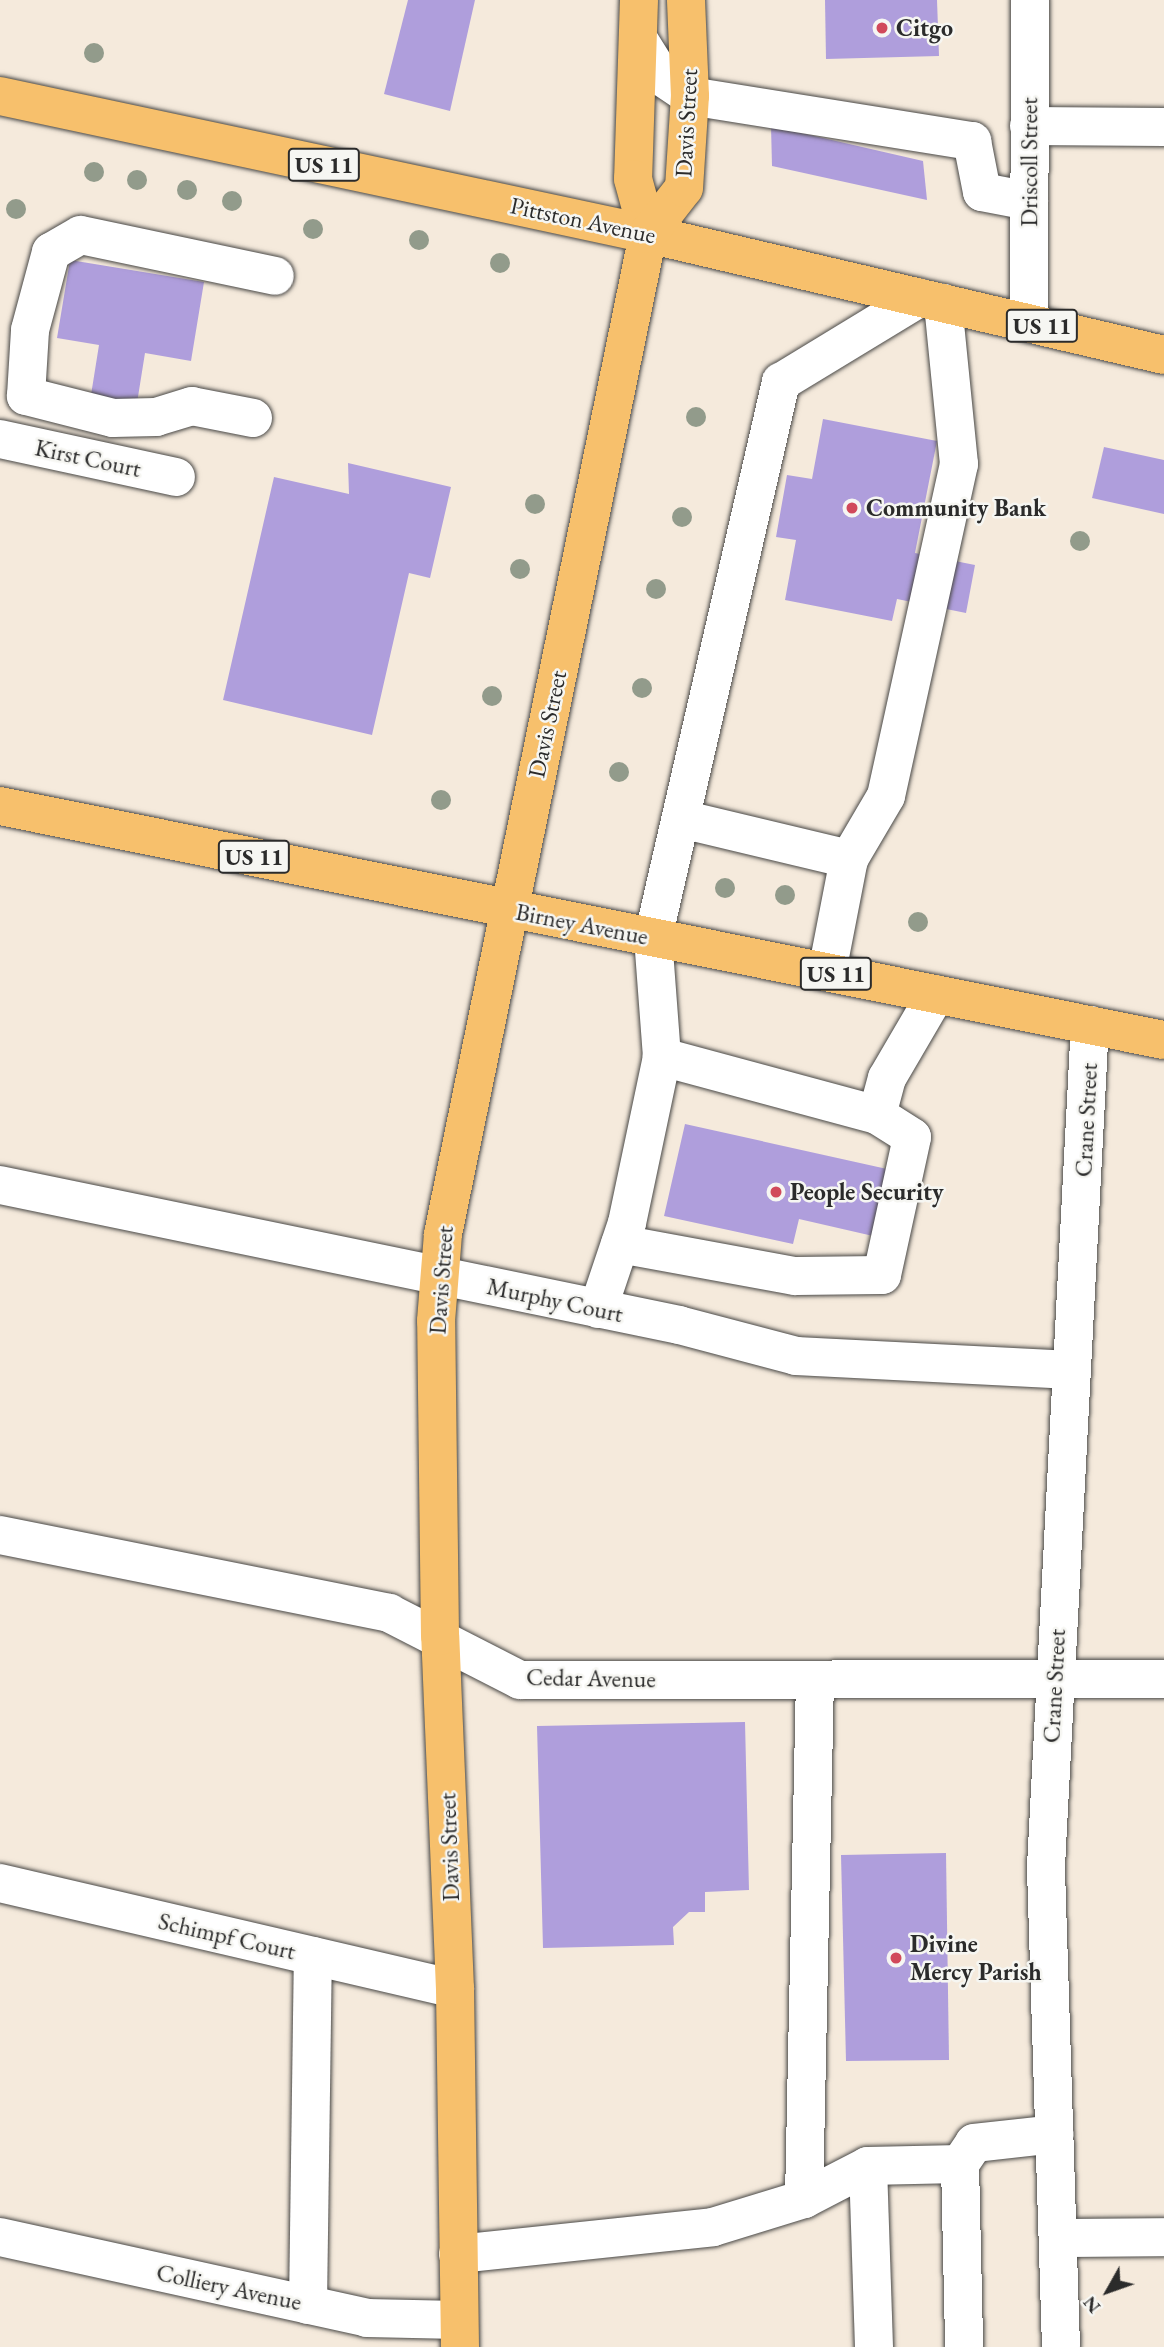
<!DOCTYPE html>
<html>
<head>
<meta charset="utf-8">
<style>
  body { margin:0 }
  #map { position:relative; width:1164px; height:2347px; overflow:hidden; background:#f5eadc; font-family:"EB Garamond",serif }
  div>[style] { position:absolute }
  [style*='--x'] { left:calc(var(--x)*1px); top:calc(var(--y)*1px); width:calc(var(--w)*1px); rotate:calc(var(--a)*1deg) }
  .building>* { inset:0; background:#af9edc }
  .roads { filter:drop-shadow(0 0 2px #494846) drop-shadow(0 0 2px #494846) }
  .minor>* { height:38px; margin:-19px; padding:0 19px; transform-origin:19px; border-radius:19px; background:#fff }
  .major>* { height:38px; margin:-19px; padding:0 19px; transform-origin:19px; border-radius:19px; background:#f7c06c }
  .trees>* { width:20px; height:20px; margin:-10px; border-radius:50%; background:#929b8b }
  .dots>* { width:19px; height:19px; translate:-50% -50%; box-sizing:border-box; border:4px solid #f6f6f2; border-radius:50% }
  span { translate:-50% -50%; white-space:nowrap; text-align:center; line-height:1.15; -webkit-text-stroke:5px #f6f6f2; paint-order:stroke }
  .shield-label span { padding:2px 5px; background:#f6f6f2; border:2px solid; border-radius:5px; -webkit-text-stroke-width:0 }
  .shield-label { font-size:23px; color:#2b2b2b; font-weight:700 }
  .poi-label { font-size:24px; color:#2b2b2b; font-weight:700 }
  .left { translate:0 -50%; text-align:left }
  .street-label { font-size:24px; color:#2b2b2b }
  .north { position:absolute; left:1073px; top:2256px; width:70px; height:70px; -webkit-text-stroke:5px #f6f6f2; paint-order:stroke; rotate:230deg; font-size:19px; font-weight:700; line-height:28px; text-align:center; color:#2b2b2b }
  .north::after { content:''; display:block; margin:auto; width:24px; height:32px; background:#2b2b2b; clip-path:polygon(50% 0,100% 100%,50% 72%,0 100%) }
</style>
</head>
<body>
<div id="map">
  <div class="building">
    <div style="clip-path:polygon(408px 0,475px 0,450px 111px,384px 94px)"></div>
    <div style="clip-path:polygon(825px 0,937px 0,939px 56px,826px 59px)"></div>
    <div style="clip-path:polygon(771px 126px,923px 161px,927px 200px,772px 166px)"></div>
    <div style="clip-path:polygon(70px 260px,204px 282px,191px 361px,145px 353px,137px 403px,91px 395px,99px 345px,57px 338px)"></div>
    <div style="clip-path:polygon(823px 419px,937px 441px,915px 553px,975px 565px,966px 613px,897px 599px,892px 621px,785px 600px,796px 540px,776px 537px,787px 475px,812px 479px)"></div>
    <div style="clip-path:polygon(1104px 447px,1164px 460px,1164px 514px,1092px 498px)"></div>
    <div style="clip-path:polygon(348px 463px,451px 487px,430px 578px,409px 573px,372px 735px,223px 700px,274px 477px,349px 494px)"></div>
    <div style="clip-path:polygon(685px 1124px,887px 1169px,873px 1236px,799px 1219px,793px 1244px,664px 1216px)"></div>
    <div style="clip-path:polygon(745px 1722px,749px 1890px,705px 1892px,705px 1912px,689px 1912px,673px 1927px,674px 1945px,543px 1948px,537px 1726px)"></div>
    <div style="clip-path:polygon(946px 1853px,949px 2060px,846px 2061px,841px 1855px)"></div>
  </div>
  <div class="roads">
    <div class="minor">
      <div style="--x:639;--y:40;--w:44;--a:58.1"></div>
      <div style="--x:662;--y:77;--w:34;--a:34"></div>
      <div style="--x:690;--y:96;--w:286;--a:9.1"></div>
      <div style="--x:972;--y:141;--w:52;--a:78.9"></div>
      <div style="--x:982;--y:192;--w:48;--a:10.8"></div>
      <div style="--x:1029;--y:126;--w:135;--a:0.4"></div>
      <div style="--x:1029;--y:323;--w:323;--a:-89.8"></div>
      <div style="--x:253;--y:418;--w:62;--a:-168.9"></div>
      <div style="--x:192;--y:406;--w:38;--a:163"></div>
      <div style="--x:156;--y:417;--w:43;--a:178.7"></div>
      <div style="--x:113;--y:418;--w:90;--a:-165.8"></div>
      <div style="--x:26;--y:396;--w:66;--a:-86.5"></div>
      <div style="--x:30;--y:330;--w:81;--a:-74.9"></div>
      <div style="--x:51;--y:252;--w:34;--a:-30"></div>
      <div style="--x:81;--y:235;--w:198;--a:11.9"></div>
      <div style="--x:0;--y:439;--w:180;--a:12.2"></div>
      <div style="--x:681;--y:819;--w:173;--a:13.4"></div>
      <div style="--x:827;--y:972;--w:115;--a:-79"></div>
      <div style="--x:849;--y:859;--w:73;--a:-59.6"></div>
      <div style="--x:886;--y:796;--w:340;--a:-77.6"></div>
      <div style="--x:959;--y:464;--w:162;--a:-95.7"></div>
      <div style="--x:877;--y:1115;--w:38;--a:-75"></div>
      <div style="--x:887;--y:1078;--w:97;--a:-59.7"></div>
      <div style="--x:0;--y:1185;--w:693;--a:11.65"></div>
      <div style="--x:679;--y:1325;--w:121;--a:14.8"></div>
      <div style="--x:796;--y:1356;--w:276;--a:2.9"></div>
      <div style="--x:620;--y:1244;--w:178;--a:10.4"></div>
      <div style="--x:795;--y:1276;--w:87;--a:-0.7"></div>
      <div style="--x:882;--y:1275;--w:141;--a:-77.7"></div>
      <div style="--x:912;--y:1137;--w:41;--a:-147.8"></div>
      <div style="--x:877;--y:1115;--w:223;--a:-164.9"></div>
      <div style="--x:598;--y:1309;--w:91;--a:-71.4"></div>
      <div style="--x:627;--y:1223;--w:170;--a:-78.1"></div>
      <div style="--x:662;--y:1057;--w:119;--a:-94.3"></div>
      <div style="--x:653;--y:938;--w:571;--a:-77.04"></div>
      <div style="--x:781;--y:382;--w:162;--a:-31.3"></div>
      <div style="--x:0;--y:1535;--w:397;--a:11.3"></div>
      <div style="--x:389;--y:1613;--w:147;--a:27.1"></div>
      <div style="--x:520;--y:1680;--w:644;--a:-0.09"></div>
      <div style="--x:0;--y:1883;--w:467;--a:13.1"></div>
      <div style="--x:960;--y:2164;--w:183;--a:88.7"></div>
      <div style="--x:868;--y:2166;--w:181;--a:88.1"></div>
      <div style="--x:804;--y:2199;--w:519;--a:-88.79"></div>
      <div style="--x:0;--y:2237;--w:376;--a:12.4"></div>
      <div style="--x:367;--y:2318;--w:92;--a:1.2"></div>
      <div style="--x:1059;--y:2238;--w:105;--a:-0.5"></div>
      <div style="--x:458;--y:2254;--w:256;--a:-6"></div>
      <div style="--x:713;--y:2227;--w:95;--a:-17.1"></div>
      <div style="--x:804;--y:2199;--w:72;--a:-27.3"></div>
      <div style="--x:868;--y:2166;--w:92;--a:-1.2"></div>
      <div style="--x:960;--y:2164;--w:25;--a:-56"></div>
      <div style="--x:974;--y:2143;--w:81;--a:-6.3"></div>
      <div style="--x:308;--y:2305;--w:349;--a:-89.2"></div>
      <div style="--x:1061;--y:2347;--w:481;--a:-91.8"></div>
      <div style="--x:1046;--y:1866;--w:842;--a:-87.01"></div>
    </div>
    <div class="major">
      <div style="--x:639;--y:0;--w:179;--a:91.9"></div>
      <div style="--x:633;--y:179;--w:57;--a:74.7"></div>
      <div style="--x:0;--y:96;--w:663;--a:12.02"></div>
      <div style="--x:648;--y:234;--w:530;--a:13.2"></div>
      <div style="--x:0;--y:806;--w:1187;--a:11.37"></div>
      <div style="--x:460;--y:2347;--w:358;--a:-90.8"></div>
      <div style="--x:455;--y:1989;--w:353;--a:-92.4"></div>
      <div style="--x:440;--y:1636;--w:315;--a:-90.7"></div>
      <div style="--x:436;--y:1321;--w:87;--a:-85.4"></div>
      <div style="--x:443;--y:1234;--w:1021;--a:-78.41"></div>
      <div style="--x:648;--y:234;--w:58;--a:-52"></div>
      <div style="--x:684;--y:188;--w:92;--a:-86.3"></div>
      <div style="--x:690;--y:96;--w:96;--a:-92.4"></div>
    </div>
  </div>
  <div class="trees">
    <div style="left:94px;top:53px"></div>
    <div style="left:94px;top:172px"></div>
    <div style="left:137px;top:180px"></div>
    <div style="left:187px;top:190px"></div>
    <div style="left:232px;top:201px"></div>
    <div style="left:16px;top:209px"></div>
    <div style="left:313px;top:229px"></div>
    <div style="left:419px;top:240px"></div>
    <div style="left:500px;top:263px"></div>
    <div style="left:696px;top:417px"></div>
    <div style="left:535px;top:504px"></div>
    <div style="left:682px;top:517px"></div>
    <div style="left:1080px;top:541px"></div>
    <div style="left:520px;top:569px"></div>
    <div style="left:656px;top:589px"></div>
    <div style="left:642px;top:688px"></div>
    <div style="left:492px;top:696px"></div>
    <div style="left:619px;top:772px"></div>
    <div style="left:441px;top:800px"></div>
    <div style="left:725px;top:888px"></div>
    <div style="left:785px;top:895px"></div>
    <div style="left:918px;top:922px"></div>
  </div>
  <div class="dots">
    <div style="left:882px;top:28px;background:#d1495b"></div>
    <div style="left:852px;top:508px;background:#d1495b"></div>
    <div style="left:776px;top:1192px;background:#d1495b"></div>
    <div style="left:896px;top:1958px;background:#d1495b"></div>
  </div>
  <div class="shield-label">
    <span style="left:324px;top:165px">US 11</span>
    <span style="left:1042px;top:326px">US 11</span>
    <span style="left:254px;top:857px">US 11</span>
    <span style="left:836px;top:974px">US 11</span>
  </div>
  <div class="poi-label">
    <span class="left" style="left:896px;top:28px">Citgo</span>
    <span class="left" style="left:866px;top:508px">Community Bank</span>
    <span class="left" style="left:790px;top:1192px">People Security</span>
    <span class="left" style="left:910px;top:1958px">Divine<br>Mercy Parish</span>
  </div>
  <div class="street-label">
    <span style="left:686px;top:123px;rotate:-87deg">Davis Street</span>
    <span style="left:1029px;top:162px;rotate:-90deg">Driscoll Street</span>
    <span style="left:583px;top:220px;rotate:12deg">Pittston Avenue</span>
    <span style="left:88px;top:458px;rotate:12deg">Kirst Court</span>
    <span style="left:547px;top:724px;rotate:-78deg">Davis Street</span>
    <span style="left:582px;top:924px;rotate:11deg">Birney Avenue</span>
    <span style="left:1086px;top:1120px;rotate:-87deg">Crane Street</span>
    <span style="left:441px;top:1280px;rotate:-86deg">Davis Street</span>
    <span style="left:555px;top:1300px;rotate:12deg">Murphy Court</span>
    <span style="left:591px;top:1678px;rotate:1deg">Cedar Avenue</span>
    <span style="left:1054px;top:1686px;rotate:-87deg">Crane Street</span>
    <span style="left:449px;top:1847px;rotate:-92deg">Davis Street</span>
    <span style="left:227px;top:1936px;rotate:13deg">Schimpf Court</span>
    <span style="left:229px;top:2287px;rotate:12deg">Colliery Avenue</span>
  </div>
  <div class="north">N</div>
</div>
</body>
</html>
